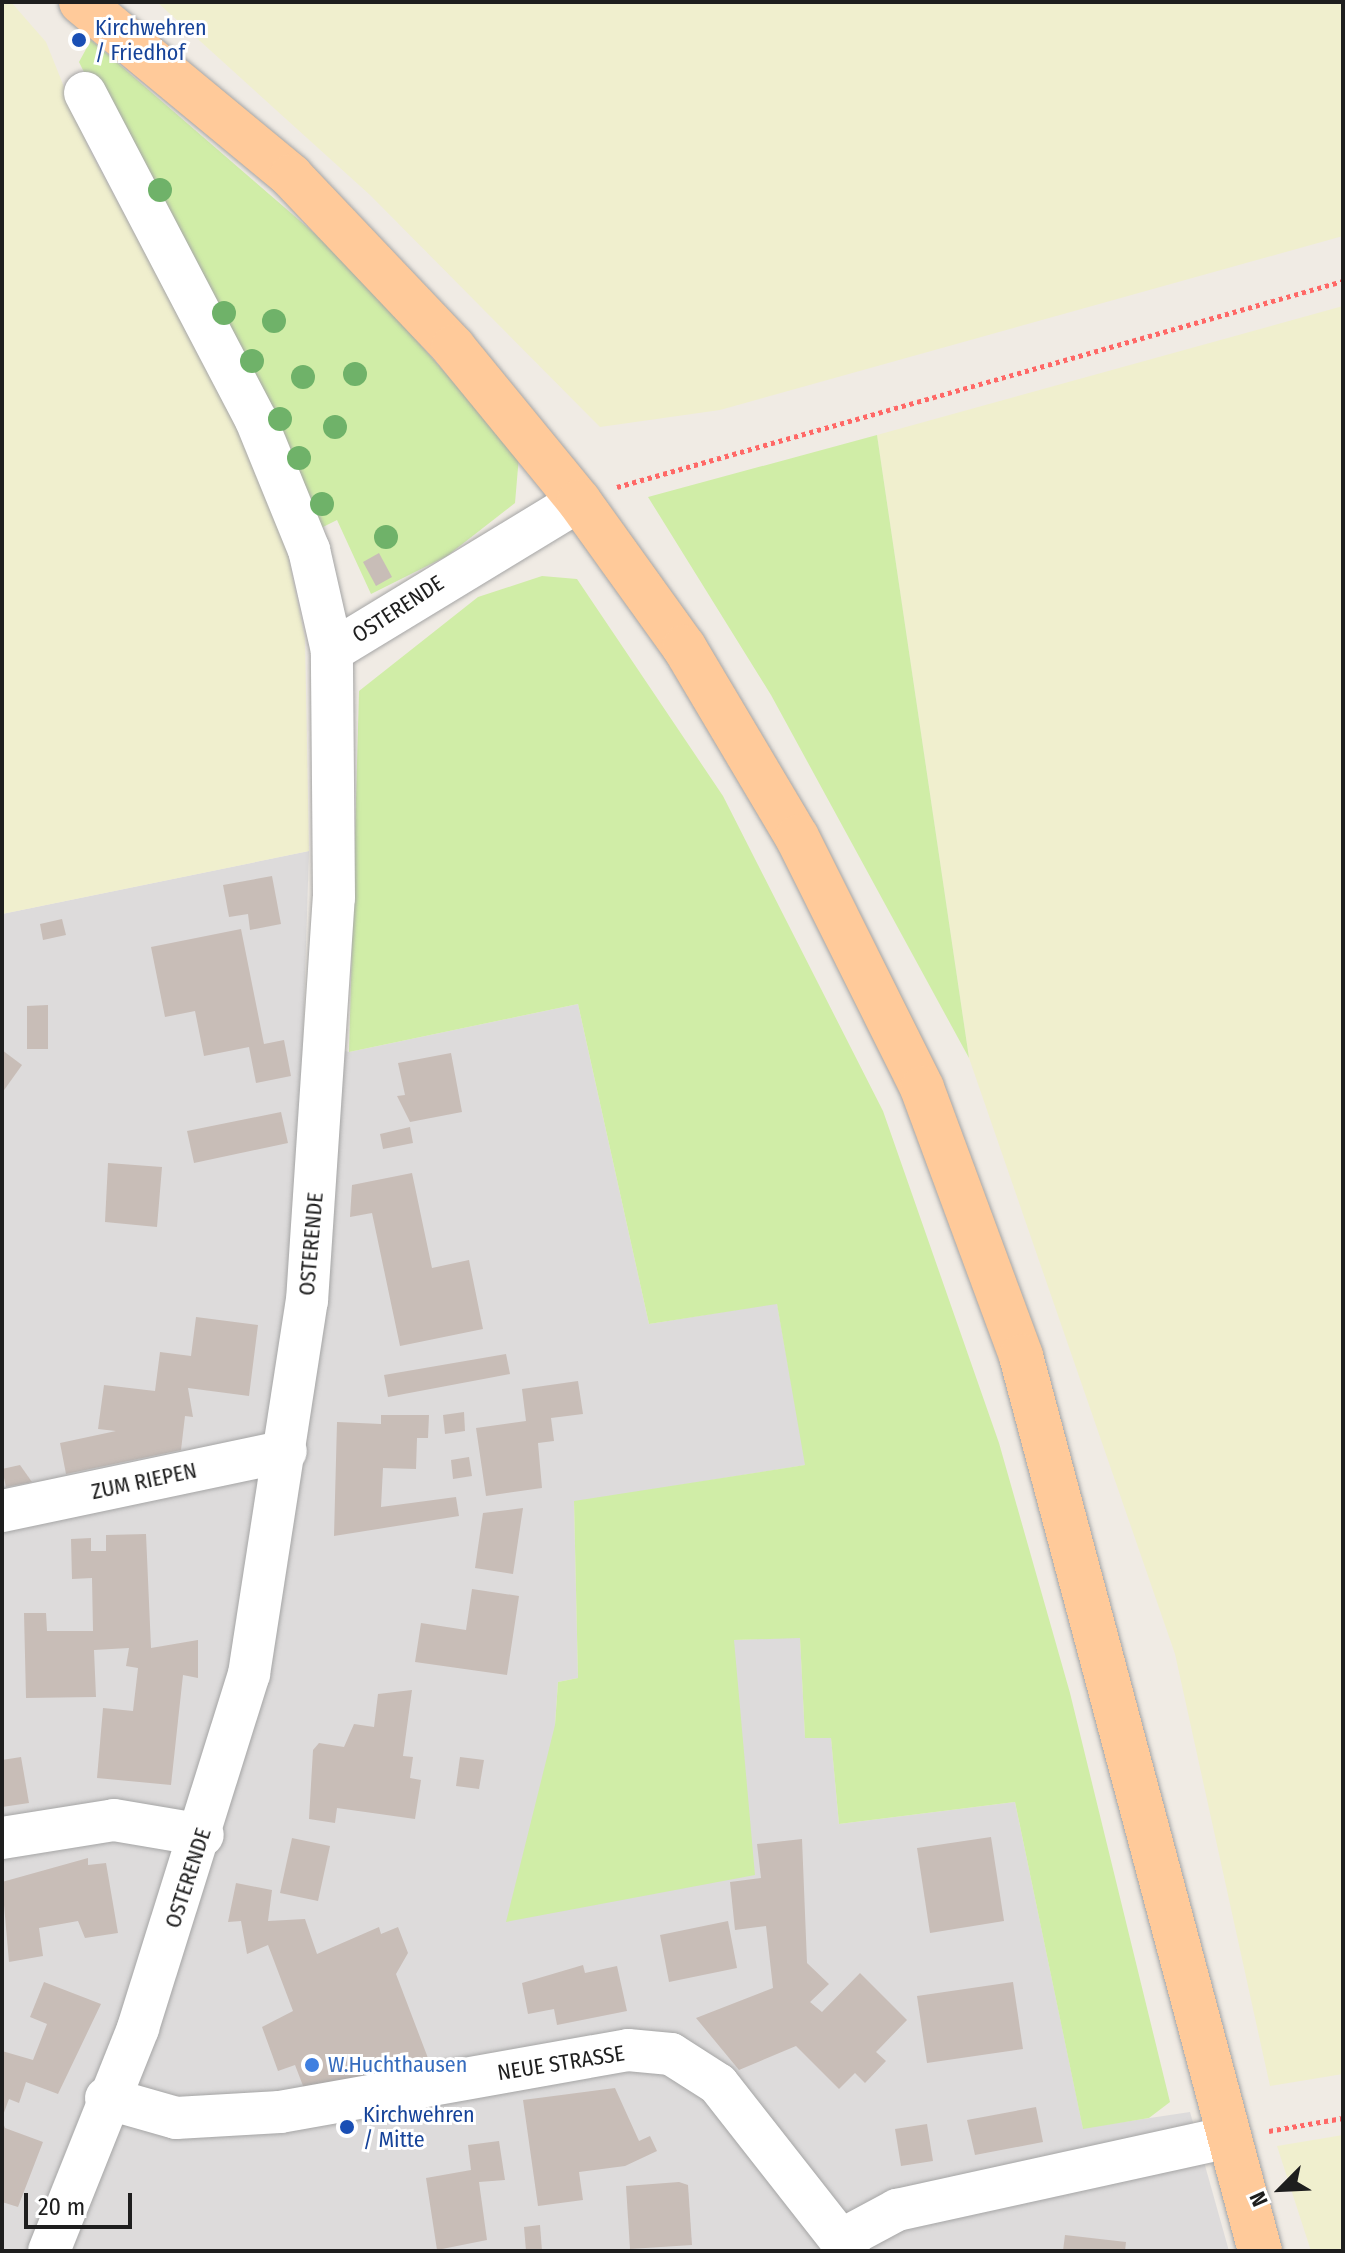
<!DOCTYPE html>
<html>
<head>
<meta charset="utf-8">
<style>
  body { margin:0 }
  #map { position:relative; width:1345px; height:2253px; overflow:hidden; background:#f0ebe4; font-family:"Fira Sans Condensed",sans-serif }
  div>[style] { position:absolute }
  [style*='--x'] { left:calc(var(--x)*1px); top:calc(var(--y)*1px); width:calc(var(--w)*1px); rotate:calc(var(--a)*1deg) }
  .residential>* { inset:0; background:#dddbdb }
  .farmland>* { inset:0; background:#f0efce }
  .grass>* { inset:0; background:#d0eda7 }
  .building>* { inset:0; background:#c8bdb7 }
  .path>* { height:5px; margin-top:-2.5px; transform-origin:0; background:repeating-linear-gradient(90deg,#ff6866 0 4px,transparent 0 8px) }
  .roads { filter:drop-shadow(0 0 2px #a5a5a5) drop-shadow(0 0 2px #a5a5a5) }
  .minor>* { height:42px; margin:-21px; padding:0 21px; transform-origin:21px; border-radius:21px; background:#fff }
  .major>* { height:44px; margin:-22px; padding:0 22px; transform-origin:22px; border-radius:22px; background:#ffca9a }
  .trees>* { width:24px; height:24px; margin:-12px; border-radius:50%; background:#6fb269 }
  .dots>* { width:22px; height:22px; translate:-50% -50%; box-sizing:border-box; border:4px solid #fff; border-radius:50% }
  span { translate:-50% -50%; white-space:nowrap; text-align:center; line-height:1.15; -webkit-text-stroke:6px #fff; paint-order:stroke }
  .transit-label { font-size:22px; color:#164399 }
  .left { translate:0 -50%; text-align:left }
  .street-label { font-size:22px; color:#1e1e1e }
  .shop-label { font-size:22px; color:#366cbe }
  .frame { position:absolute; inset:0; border:4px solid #1e1e1e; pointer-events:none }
  .north { position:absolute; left:1241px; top:2149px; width:80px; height:80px; -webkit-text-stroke:6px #fff; paint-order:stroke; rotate:246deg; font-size:22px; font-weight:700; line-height:32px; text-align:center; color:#1e1e1e }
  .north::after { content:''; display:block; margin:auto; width:28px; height:36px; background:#1e1e1e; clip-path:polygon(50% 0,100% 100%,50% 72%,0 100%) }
  .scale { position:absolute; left:24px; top:2193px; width:108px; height:36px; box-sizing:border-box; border:4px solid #1e1e1e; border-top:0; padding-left:10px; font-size:24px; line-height:28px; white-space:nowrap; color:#1e1e1e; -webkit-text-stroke:6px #fff; paint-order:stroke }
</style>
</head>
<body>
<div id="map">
  <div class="residential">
    <div style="clip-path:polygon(309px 851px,303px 1040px,349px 1052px,578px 1004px,649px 1324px,777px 1303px,806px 1465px,574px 1502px,578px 1678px,558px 1682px,555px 1724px,734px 1654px,734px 1640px,800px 1637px,805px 1737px,831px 1737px,839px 1824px,1015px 1802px,1083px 2128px,1190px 2112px,1229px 2251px,2px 2251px,2px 914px)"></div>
  </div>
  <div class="farmland">
    <div style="clip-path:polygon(2px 2px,11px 2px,46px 42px,89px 149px,247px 442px,286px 546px,305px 638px,309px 851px,2px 914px)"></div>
    <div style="clip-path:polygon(157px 2px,1343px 2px,1343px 236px,720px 410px,600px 427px,370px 195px)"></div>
    <div style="clip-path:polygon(1343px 306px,1343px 2074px,1270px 2086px,1175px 1654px,969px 1058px,877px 435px)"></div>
    <div style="clip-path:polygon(1343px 2135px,1343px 2251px,1311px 2251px,1277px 2146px)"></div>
  </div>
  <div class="grass">
    <div style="clip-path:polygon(91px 40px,344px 259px,519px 456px,515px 503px,447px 556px,371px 594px,337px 520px,313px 532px,79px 62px)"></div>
    <div style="clip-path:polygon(877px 435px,969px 1058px,771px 695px,648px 497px)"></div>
    <div style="clip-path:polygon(542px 576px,577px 579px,723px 796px,883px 1111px,999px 1443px,1070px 1693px,1170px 2102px,1149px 2118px,1083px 2129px,1015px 1802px,839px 1824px,831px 1738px,805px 1738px,800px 1638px,734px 1640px,755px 1875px,506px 1922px,555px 1725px,558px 1682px,578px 1678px,574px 1501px,805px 1465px,777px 1304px,649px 1324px,578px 1004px,349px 1052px,359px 691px,478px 597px)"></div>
  </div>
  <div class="building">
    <div style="clip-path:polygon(379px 553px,392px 577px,376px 586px,363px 562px)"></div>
    <div style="clip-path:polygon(272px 876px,281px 924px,250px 930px,248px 914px,229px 917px,223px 885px)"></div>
    <div style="clip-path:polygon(62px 919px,66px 935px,43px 940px,40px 924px)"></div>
    <div style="clip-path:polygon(241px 929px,264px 1044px,284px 1040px,291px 1076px,256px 1083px,249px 1047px,204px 1056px,195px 1011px,165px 1017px,151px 947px)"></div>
    <div style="clip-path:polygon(48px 1005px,48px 1049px,27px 1049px,27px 1006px)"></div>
    <div style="clip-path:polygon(2px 1050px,22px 1065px,2px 1093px)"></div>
    <div style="clip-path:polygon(451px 1053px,462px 1112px,410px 1122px,397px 1096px,405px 1095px,398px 1063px)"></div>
    <div style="clip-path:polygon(281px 1112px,288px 1143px,194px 1163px,187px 1131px)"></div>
    <div style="clip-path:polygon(410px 1127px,413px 1143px,383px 1149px,380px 1134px)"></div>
    <div style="clip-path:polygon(108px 1163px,162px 1167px,157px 1227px,105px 1222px)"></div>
    <div style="clip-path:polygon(412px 1173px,432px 1268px,469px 1260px,483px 1329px,400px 1346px,372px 1213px,350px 1217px,352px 1185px)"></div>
    <div style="clip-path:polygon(196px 1317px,258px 1325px,249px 1396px,188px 1388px,193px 1417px,185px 1416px,181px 1450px,66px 1474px,60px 1443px,116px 1431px,98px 1429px,104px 1385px,155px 1391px,160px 1352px,191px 1356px)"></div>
    <div style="clip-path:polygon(506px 1354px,510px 1374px,388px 1397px,384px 1375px)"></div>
    <div style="clip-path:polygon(578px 1381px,583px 1414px,551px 1418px,554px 1441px,538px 1443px,542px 1488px,486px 1496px,476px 1428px,526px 1421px,522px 1389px)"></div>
    <div style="clip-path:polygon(464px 1412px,465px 1431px,445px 1434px,443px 1415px)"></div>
    <div style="clip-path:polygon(381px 1415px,429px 1415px,428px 1438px,417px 1438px,416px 1469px,383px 1468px,381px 1507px,456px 1497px,459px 1516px,334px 1536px,337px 1422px,381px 1424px)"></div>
    <div style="clip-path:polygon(469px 1457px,472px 1476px,453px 1479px,451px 1460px)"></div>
    <div style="clip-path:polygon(20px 1465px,32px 1482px,6px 1487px,2px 1469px)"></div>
    <div style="clip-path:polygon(523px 1508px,513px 1574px,475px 1568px,483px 1513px)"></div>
    <div style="clip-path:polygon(146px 1534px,151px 1648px,198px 1640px,198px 1678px,183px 1675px,171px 1785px,97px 1778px,103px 1708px,133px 1711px,138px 1668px,126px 1666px,129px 1648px,94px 1650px,96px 1697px,26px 1698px,24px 1613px,46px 1613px,47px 1631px,93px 1631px,92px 1578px,72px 1579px,71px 1539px,91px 1538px,91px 1551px,106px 1551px,106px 1535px)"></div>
    <div style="clip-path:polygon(472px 1589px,519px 1596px,507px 1675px,415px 1662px,421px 1623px,466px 1630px)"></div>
    <div style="clip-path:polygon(412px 1690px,403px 1756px,413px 1757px,410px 1778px,421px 1780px,415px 1819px,337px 1808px,335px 1823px,309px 1819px,313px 1750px,319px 1743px,344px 1747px,354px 1724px,374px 1727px,378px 1694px)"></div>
    <div style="clip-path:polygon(21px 1757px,29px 1803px,2px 1807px,2px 1760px)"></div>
    <div style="clip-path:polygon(460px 1757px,484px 1760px,479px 1789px,456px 1786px)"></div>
    <div style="clip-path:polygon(991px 1837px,1004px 1921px,930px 1933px,917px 1848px)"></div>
    <div style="clip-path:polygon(292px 1838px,330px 1846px,318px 1901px,280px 1893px)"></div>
    <div style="clip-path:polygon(802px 1839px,807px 1963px,829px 1984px,810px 2002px,822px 2012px,860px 1973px,907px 2020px,876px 2052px,886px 2061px,865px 2083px,855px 2073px,839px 2089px,796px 2046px,739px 2070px,696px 2018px,773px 1988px,766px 1926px,735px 1930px,730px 1882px,761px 1878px,757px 1844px)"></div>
    <div style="clip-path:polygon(88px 1858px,88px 1865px,106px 1863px,118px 1933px,85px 1938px,78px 1921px,39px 1928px,43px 1956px,9px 1962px,2px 1882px)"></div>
    <div style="clip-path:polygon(236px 1883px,272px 1890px,268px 1921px,305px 1919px,317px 1954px,379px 1927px,381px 1934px,398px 1927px,408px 1953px,396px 1974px,431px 2066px,305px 2091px,295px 2065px,278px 2071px,262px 2027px,293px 2011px,268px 1945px,247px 1954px,241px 1921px,228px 1922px)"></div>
    <div style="clip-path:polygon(728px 1921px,737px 1968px,669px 1982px,660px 1935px)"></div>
    <div style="clip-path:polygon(583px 1965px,585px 1973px,617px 1966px,627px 2011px,557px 2025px,554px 2009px,528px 2014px,522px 1983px)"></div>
    <div style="clip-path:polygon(44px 1982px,101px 2004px,58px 2094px,26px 2082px,19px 2103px,9px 2099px,2px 2118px,2px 2051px,33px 2060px,47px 2024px,30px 2017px)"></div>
    <div style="clip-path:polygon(1013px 1982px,1023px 2049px,927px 2063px,917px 1996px)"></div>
    <div style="clip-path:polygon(615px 2088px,639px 2141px,650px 2136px,657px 2151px,625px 2166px,579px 2172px,583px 2200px,538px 2206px,523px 2100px)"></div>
    <div style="clip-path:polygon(1036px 2107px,1043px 2142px,975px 2155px,967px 2120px)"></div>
    <div style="clip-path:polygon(2px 2120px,5px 2128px,43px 2142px,18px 2207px,2px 2202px)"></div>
    <div style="clip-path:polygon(927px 2124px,933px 2161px,901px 2166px,895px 2129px)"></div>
    <div style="clip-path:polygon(499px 2141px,505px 2180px,479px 2182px,487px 2240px,437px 2250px,426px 2178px,471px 2170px,468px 2145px)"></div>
    <div style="clip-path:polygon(679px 2182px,688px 2185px,692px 2245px,630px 2249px,626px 2186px)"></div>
    <div style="clip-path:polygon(540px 2225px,542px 2251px,526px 2251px,524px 2227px)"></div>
    <div style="clip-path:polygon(1065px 2235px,1126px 2242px,1125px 2251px,1063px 2251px)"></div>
  </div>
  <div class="path">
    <div style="--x:617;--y:487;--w:755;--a:-15.84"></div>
    <div style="--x:1269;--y:2131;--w:75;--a:-10"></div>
  </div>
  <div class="roads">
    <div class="minor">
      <div style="--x:332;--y:651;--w:289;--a:-31.3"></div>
      <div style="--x:2;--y:1511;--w:290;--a:-11.9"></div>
      <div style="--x:2;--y:1838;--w:113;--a:-9.1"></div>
      <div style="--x:114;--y:1820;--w:90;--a:9.6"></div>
      <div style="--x:106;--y:2098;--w:73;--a:15.9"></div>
      <div style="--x:176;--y:2118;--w:104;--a:-3.3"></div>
      <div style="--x:280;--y:2112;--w:353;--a:-10.1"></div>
      <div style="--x:628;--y:2050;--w:43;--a:5.3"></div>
      <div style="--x:671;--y:2054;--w:56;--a:32.6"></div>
      <div style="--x:718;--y:2084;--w:212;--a:51.9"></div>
      <div style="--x:841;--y:2240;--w:64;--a:-28.2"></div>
      <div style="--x:897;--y:2210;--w:339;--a:-12.4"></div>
      <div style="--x:49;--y:2251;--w:240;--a:-68.2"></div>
      <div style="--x:138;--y:2028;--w:371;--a:-72.6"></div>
      <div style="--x:249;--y:1674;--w:377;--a:-81.2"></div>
      <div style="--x:307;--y:1301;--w:404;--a:-86.2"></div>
      <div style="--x:334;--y:898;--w:247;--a:-90.5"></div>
      <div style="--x:332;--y:651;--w:104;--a:-102.8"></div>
      <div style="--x:309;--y:550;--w:140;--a:-112.2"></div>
      <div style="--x:256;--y:420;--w:369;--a:-117.6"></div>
    </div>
    <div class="major">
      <div style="--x:81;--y:2;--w:273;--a:39.6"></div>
      <div style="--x:291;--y:176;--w:236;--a:46.5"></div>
      <div style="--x:453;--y:347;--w:199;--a:50.7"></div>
      <div style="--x:579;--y:501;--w:180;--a:54.3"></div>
      <div style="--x:684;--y:647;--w:221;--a:59.3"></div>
      <div style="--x:797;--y:837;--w:280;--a:63.5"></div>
      <div style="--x:922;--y:1088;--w:286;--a:69.7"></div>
      <div style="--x:1021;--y:1356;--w:926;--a:75.05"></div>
    </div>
  </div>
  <div class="trees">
    <div style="left:160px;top:190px"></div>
    <div style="left:224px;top:313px"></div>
    <div style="left:274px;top:321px"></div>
    <div style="left:252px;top:361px"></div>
    <div style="left:355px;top:374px"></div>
    <div style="left:303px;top:377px"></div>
    <div style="left:280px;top:419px"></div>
    <div style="left:335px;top:427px"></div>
    <div style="left:299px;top:458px"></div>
    <div style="left:322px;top:504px"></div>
    <div style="left:386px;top:537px"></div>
  </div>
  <div class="dots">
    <div style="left:79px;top:40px;background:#1a4fb4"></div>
    <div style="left:312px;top:2065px;background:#3f7fe0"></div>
    <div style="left:347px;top:2127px;background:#1a4fb4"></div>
  </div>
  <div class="transit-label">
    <span class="left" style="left:95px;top:40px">Kirchwehren<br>/ Friedhof</span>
    <span class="left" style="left:363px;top:2127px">Kirchwehren<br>/ Mitte</span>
  </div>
  <div class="street-label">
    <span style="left:398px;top:609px;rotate:-33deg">OSTERENDE</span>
    <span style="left:311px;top:1244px;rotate:-85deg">OSTERENDE</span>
    <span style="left:144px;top:1481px;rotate:-12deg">ZUM RIEPEN</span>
    <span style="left:188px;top:1878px;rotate:-72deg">OSTERENDE</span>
    <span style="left:561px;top:2063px;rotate:-9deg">NEUE STRASSE</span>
  </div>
  <div class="shop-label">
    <span class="left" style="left:328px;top:2065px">W.Huchthausen</span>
  </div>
  <div class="frame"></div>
  <div class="north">N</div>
  <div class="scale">20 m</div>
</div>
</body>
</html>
